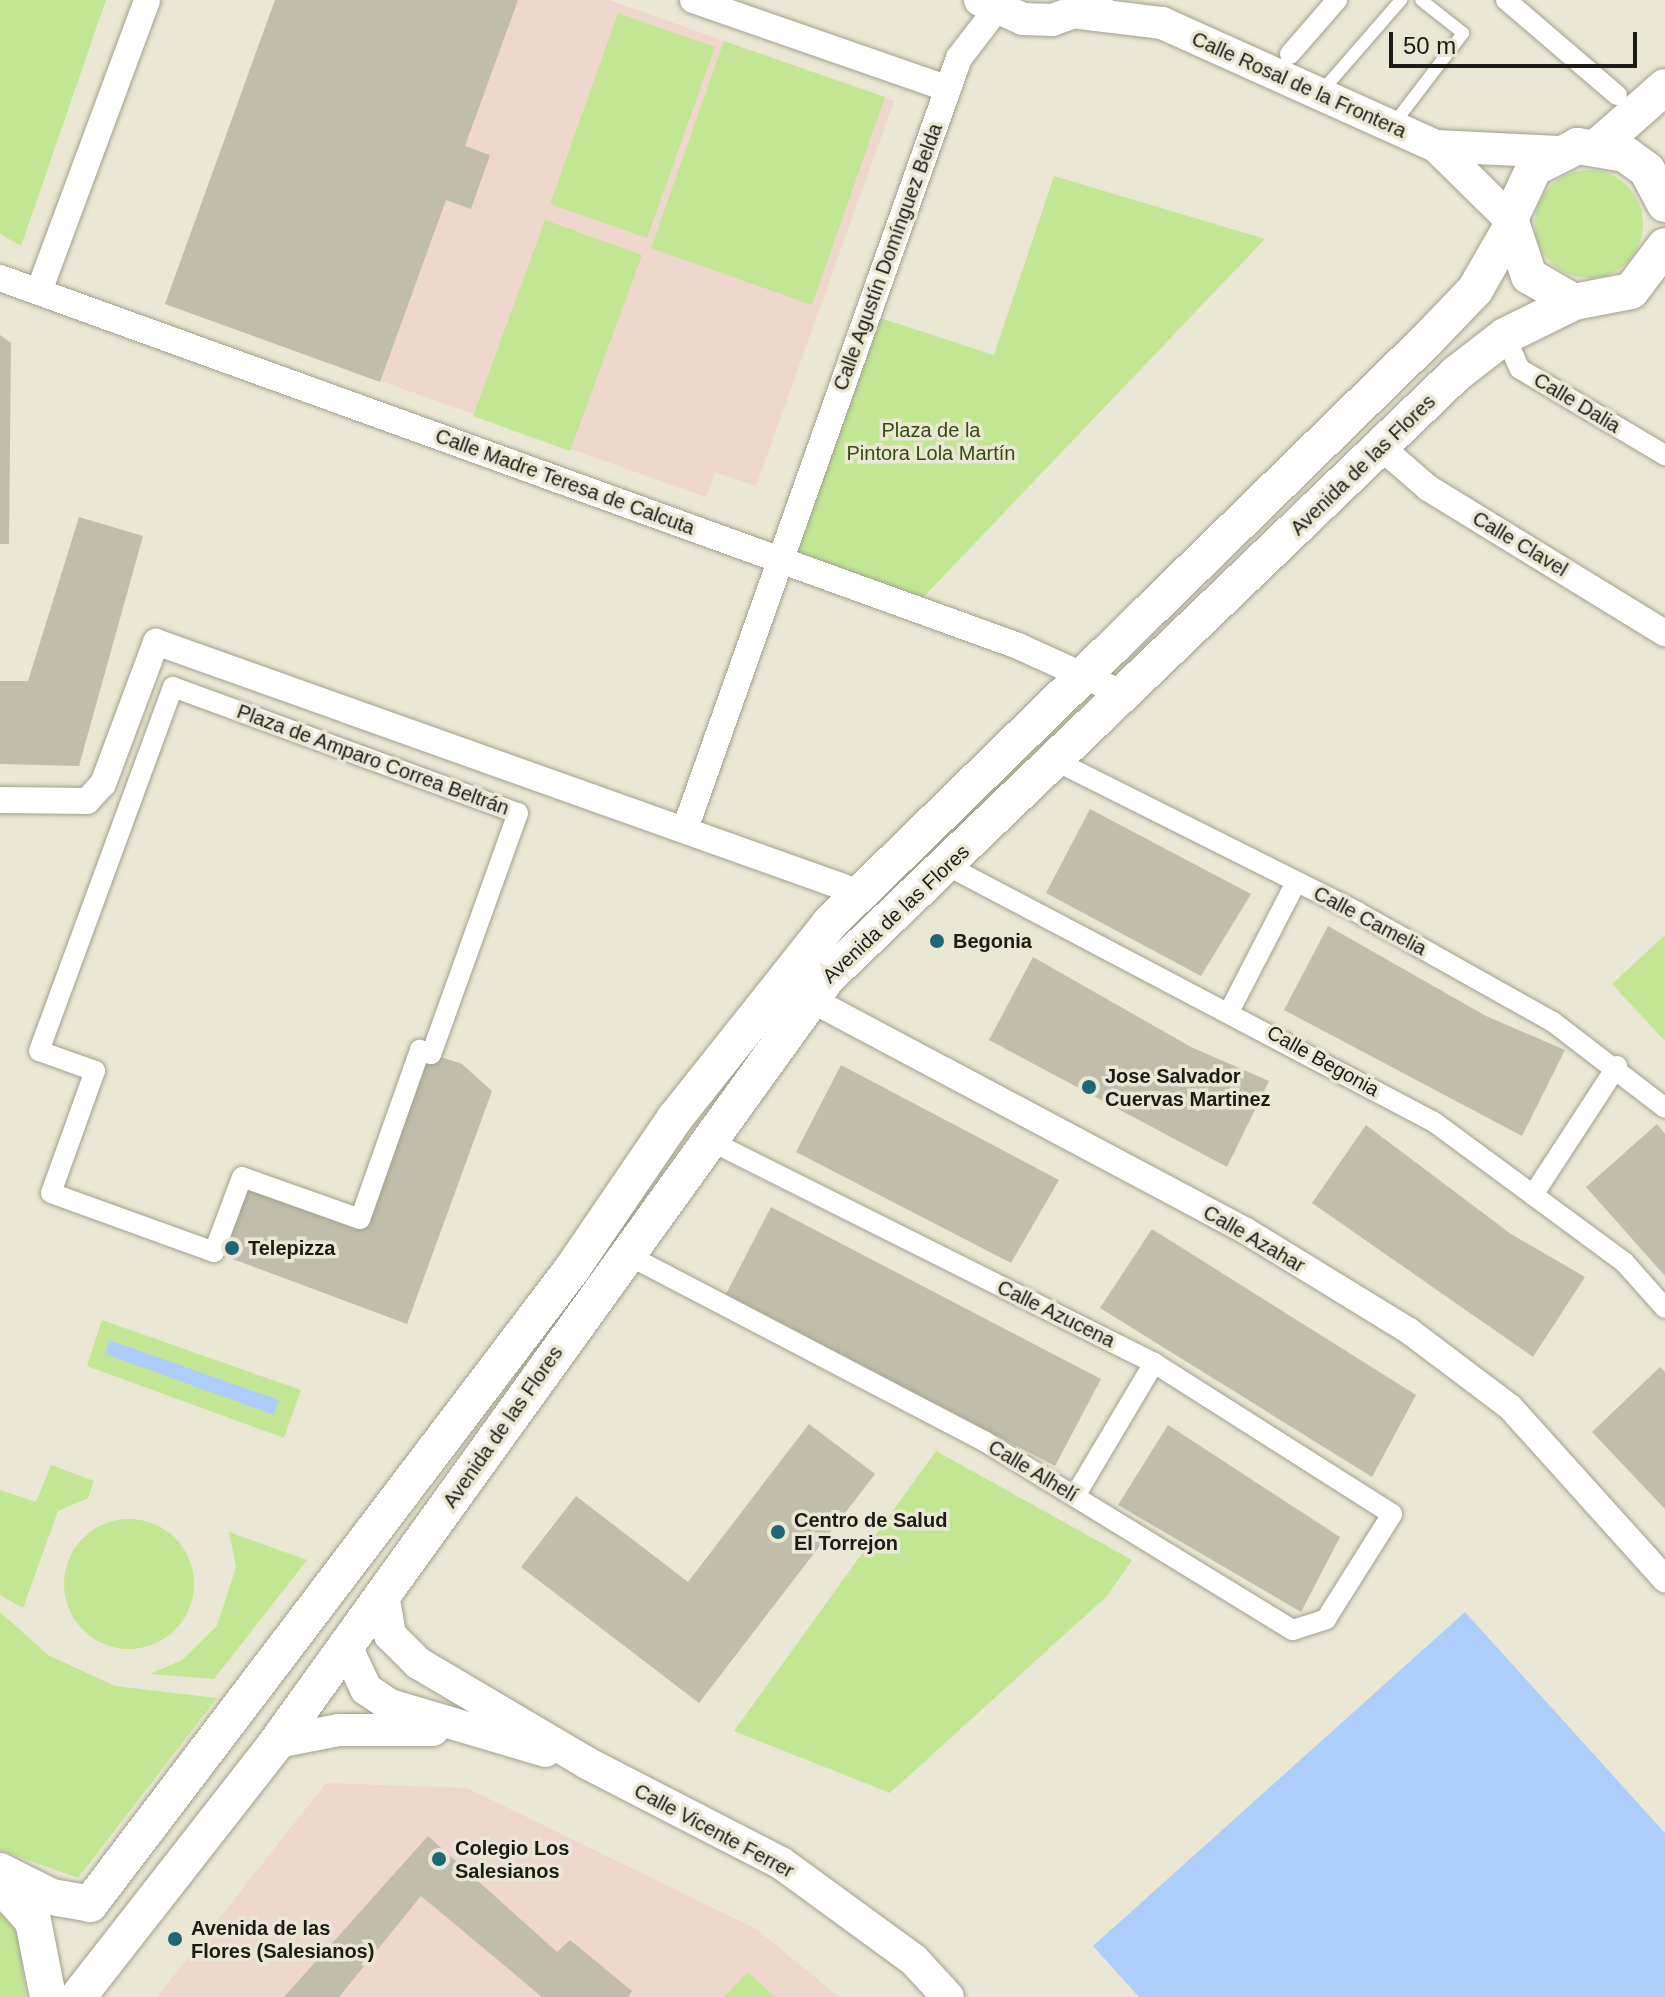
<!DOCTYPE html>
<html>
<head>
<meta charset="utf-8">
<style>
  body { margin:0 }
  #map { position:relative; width:1665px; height:1997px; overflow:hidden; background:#eae7d4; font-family:Arial,sans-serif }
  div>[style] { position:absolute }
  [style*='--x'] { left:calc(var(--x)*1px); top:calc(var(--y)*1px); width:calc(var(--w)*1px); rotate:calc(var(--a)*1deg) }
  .commercial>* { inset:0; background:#eed7cc }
  .green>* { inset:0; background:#c3e695 }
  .round { border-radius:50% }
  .water>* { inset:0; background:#adcefb }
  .building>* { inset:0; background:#c0bdab }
  .roads { filter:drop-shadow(0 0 2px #a19f8d) drop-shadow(0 0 2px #a19f8d) }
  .service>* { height:12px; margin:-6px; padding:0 6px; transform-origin:6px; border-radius:6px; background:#fff }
  .pedestrian>* { height:20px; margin:-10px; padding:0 10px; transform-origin:10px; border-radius:10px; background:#fff }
  .minor>* { height:26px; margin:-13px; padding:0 13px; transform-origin:13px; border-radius:13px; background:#fff }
  .tertiary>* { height:32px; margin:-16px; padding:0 16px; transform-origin:16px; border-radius:16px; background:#fff }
  .secondary>* { height:36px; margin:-18px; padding:0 18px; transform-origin:18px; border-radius:18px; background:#fff }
  .dots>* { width:22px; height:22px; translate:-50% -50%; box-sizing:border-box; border:4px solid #eae7d4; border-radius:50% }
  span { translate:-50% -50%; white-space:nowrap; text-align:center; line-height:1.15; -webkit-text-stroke:7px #eae7d4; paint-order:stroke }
  .street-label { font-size:20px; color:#1c1b15 }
  .park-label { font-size:20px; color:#364c0d }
  .poi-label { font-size:20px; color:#1c1b15; font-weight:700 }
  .left { translate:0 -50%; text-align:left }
  .scale { position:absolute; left:1389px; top:32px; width:248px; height:36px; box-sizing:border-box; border:4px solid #1c1b15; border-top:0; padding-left:10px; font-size:24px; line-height:28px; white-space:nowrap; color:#1c1b15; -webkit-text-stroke:6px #eae7d4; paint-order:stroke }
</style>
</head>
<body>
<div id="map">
  <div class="commercial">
    <div style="clip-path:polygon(275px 0,609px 0,894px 101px,756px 486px,715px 472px,706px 497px,165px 304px)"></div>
    <div style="clip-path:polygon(326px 1783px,467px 1788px,756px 1929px,839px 1997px,157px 1997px)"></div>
  </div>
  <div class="green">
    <div style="clip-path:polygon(0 0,106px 0,21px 246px,0 234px)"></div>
    <div style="clip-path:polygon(618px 13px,715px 47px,647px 238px,550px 204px)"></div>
    <div style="clip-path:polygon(724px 41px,885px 97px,812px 305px,651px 248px)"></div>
    <div class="round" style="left:1535px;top:170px;width:108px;height:108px"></div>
    <div style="clip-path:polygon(1054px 176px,1265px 239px,913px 608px,780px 559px,868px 314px,994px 355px)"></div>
    <div style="clip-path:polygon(545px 220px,642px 255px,570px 451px,473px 416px)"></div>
    <div style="clip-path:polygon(1665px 935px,1665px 1041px,1612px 984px)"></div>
    <div style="clip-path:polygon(102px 1320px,301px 1390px,284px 1438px,87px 1366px)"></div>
    <div style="clip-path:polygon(936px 1451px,1132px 1560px,1107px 1596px,890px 1793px,734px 1731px)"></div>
    <div style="clip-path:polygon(51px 1465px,94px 1481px,88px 1498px,58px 1511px,23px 1608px,0 1595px,0 1490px,36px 1502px)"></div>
    <div class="round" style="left:64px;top:1519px;width:130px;height:130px"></div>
    <div style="clip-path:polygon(229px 1532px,307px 1560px,214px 1679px,150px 1674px,182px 1660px,217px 1626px,236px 1567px)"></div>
    <div style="clip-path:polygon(0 1612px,48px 1655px,115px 1686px,217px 1698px,78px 1878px,0 1850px)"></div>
    <div style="clip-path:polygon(0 1913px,18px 1933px,26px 1997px,0 1997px)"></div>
    <div style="clip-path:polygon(748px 1972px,775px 1997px,724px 1997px)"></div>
  </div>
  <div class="water">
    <div style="clip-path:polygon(109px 1340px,279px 1400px,274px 1415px,105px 1354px)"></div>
    <div style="clip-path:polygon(1465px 1612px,1665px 1833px,1665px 1997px,1139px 1997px,1093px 1946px)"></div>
  </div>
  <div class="building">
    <div style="clip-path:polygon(275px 0,518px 0,465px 146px,490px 155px,471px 209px,446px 200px,380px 382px,165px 304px)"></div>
    <div style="clip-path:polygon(0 335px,11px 343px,9px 544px,0 544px)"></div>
    <div style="clip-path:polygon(79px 517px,143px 536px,79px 766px,0 764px,0 681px,28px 681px)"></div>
    <div style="clip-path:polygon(1090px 809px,1251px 894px,1201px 976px,1046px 893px)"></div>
    <div style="clip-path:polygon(1328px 926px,1486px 1016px,1565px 1050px,1522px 1136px,1284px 1010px)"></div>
    <div style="clip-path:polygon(1033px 957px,1191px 1047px,1269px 1081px,1227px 1167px,989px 1040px)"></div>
    <div style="clip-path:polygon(420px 1050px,462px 1064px,492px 1091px,407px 1324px,214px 1252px,242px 1177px,360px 1219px)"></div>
    <div style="clip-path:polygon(841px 1065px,1059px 1180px,1011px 1263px,796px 1152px)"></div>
    <div style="clip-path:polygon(1657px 1124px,1665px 1134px,1665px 1276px,1586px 1187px)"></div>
    <div style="clip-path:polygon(1366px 1125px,1511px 1234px,1585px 1277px,1533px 1357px,1312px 1203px)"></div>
    <div style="clip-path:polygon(771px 1207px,1101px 1379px,1055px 1466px,726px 1294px)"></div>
    <div style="clip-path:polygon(1152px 1229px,1416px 1395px,1372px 1477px,1100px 1308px)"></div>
    <div style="clip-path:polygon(1660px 1367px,1665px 1372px,1665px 1509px,1592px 1432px)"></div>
    <div style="clip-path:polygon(809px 1424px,875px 1474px,699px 1703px,521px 1567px,576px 1496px,688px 1582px)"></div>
    <div style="clip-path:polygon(1168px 1425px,1340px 1537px,1301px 1612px,1118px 1505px)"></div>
    <div style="clip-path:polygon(428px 1836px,557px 1952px,570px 1940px,632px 1991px,628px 1997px,542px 1997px,421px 1896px,339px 1997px,284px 1997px)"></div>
  </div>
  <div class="roads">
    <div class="service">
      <div style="--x:1322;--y:91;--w:121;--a:-49"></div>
      <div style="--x:1392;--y:126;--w:117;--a:-52.6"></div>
      <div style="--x:1463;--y:33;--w:53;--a:-141.8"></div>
    </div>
    <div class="pedestrian">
      <div style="--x:1506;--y:0;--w:146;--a:40.6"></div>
      <div style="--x:1290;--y:54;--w:72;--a:-49"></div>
      <div style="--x:1505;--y:336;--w:36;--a:66"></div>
      <div style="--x:1520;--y:369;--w:169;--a:30.7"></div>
      <div style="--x:173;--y:687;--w:367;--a:20.1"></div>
      <div style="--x:518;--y:813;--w:256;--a:109.8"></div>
      <div style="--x:431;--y:1054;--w:12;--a:-160"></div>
      <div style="--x:420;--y:1050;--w:179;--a:109.5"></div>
      <div style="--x:360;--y:1219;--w:125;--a:-160.4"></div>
      <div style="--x:242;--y:1177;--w:80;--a:110.5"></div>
      <div style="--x:214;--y:1252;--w:173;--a:-160.1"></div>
      <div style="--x:51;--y:1193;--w:130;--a:-70.2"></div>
      <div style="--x:95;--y:1071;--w:59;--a:-160.3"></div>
      <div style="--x:39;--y:1051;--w:388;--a:-69.8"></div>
      <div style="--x:1058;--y:762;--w:335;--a:26.6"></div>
      <div style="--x:1357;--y:912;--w:225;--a:29.3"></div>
      <div style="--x:1553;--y:1022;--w:141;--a:37.5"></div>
      <div style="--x:948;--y:866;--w:549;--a:27.78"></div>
      <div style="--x:1434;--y:1122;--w:237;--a:36.4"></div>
      <div style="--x:1625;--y:1263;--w:60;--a:48.4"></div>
      <div style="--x:1230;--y:1010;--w:144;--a:-62.7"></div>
      <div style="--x:1533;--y:1195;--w:154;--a:-56.9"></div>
      <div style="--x:624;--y:1253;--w:406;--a:27.6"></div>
      <div style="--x:984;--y:1441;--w:362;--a:31.5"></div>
      <div style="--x:1293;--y:1630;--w:35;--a:-18"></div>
      <div style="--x:1326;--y:1619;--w:124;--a:-57.8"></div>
      <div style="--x:1392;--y:1514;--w:282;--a:-147.6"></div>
      <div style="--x:1154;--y:1363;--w:500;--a:-153.4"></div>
      <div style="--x:1075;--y:1496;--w:155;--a:-59.3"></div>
    </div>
    <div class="minor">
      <div style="--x:693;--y:0;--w:270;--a:19.2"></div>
      <div style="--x:0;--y:278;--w:1082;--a:19.87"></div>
      <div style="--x:1018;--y:646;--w:119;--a:24.4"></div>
      <div style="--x:39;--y:291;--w:310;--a:-69.6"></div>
      <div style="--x:1381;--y:447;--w:62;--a:41.1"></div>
      <div style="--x:1428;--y:488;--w:278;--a:31.5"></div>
      <div style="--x:0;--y:800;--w:87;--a:0.7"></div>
      <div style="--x:87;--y:801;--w:23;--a:-47"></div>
      <div style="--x:103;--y:784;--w:152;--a:-69.5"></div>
      <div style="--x:156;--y:642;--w:747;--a:19.62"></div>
      <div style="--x:685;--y:829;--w:818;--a:-70.44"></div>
      <div style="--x:959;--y:58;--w:59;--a:-52.5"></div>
      <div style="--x:799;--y:993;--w:506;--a:28.03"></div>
      <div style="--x:1246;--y:1231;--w:191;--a:31.5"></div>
      <div style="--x:1409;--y:1331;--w:126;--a:37"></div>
      <div style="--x:1510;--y:1407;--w:232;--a:48"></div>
    </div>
    <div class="tertiary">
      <div style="--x:980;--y:0;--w:47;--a:23.8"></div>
      <div style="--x:1023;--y:19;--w:29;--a:2"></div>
      <div style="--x:1052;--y:20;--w:48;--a:-19.6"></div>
      <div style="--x:1080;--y:13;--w:83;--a:7"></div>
      <div style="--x:1162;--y:23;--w:300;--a:24.2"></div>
      <div style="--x:1436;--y:146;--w:104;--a:44.6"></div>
      <div style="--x:1436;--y:146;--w:122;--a:2.8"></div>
      <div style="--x:383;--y:1594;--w:42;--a:80.3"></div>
      <div style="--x:390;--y:1635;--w:40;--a:45"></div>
      <div style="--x:418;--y:1663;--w:196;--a:30.6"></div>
      <div style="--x:587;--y:1763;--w:218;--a:27.3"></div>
      <div style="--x:781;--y:1863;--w:165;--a:36.1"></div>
      <div style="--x:914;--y:1960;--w:50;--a:47.4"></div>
      <div style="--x:345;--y:1644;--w:50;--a:65"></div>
      <div style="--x:366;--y:1689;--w:29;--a:34"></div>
      <div style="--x:390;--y:1705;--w:162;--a:16.5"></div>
      <div style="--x:277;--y:1742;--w:63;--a:-11"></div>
      <div style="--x:339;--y:1730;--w:94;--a:0"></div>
    </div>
    <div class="secondary">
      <div style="--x:1598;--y:146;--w:89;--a:-41.4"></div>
      <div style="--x:1665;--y:204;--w:38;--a:-118"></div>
      <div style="--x:1647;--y:170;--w:27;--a:-144"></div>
      <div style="--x:1625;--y:154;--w:48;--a:-170.3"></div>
      <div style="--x:1578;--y:146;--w:49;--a:153.4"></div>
      <div style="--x:1534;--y:168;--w:56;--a:115.2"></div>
      <div style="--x:1510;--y:219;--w:60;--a:71.6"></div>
      <div style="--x:1529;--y:276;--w:52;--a:30"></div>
      <div style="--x:1574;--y:302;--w:58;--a:-10.9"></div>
      <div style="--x:1631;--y:291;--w:56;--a:-52.9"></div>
      <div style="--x:0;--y:1871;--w:58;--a:26.6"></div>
      <div style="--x:52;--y:1897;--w:39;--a:10"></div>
      <div style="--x:90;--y:1904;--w:797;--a:-52.8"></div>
      <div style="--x:572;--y:1269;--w:183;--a:-55.7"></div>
      <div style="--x:675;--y:1118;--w:249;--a:-51.5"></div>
      <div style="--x:830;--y:923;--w:833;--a:-44.32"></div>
      <div style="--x:1426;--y:341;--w:71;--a:-46.1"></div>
      <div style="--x:1475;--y:290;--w:70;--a:-60.2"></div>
      <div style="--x:0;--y:1884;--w:50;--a:48.3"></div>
      <div style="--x:33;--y:1921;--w:77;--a:78.8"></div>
      <div style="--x:78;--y:1997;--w:323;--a:-52"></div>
      <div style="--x:277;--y:1742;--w:941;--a:-54.25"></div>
      <div style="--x:827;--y:978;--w:872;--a:-43.84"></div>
      <div style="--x:1456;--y:374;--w:62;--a:-37.8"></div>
      <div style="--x:1505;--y:336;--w:77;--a:-26.2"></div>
    </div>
  </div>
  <div class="dots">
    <div style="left:937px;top:941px;background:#206775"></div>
    <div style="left:1089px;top:1087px;background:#206775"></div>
    <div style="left:232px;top:1248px;background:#206775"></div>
    <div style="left:778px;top:1532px;background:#206775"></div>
    <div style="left:439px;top:1859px;background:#206775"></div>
    <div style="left:175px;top:1939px;background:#206775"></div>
  </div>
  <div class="street-label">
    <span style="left:1299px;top:85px;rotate:24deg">Calle Rosal de la Frontera</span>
    <span style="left:888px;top:257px;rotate:-70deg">Calle Agustín Domínguez Belda</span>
    <span style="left:1577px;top:403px;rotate:31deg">Calle Dalia</span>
    <span style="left:1363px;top:465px;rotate:-44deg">Avenida de las Flores</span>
    <span style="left:565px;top:482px;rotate:20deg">Calle Madre Teresa de Calcuta</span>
    <span style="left:1520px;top:544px;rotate:31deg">Calle Clavel</span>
    <span style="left:373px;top:760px;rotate:20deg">Plaza de Amparo Correa Beltrán</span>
    <span style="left:896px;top:914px;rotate:-43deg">Avenida de las Flores</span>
    <span style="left:1370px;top:921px;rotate:28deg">Calle Camelia</span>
    <span style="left:1323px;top:1061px;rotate:29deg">Calle Begonia</span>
    <span style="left:1254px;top:1239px;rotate:30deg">Calle Azahar</span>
    <span style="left:1056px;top:1314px;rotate:26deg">Calle Azucena</span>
    <span style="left:503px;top:1427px;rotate:-55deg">Avenida de las Flores</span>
    <span style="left:1033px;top:1471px;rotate:31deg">Calle Alhelí</span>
    <span style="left:714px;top:1831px;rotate:28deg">Calle Vicente Ferrer</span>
  </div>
  <div class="park-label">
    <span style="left:931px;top:442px">Plaza de la<br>Pintora Lola Martín</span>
  </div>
  <div class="poi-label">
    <span class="left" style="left:953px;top:941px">Begonia</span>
    <span class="left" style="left:1105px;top:1088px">Jose Salvador<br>Cuervas Martinez</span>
    <span class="left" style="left:248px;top:1248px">Telepizza</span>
    <span class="left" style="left:794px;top:1532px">Centro de Salud<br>El Torrejon</span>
    <span class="left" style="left:455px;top:1860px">Colegio Los<br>Salesianos</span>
    <span class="left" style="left:191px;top:1940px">Avenida de las<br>Flores (Salesianos)</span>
  </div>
  <div class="scale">50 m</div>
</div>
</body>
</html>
